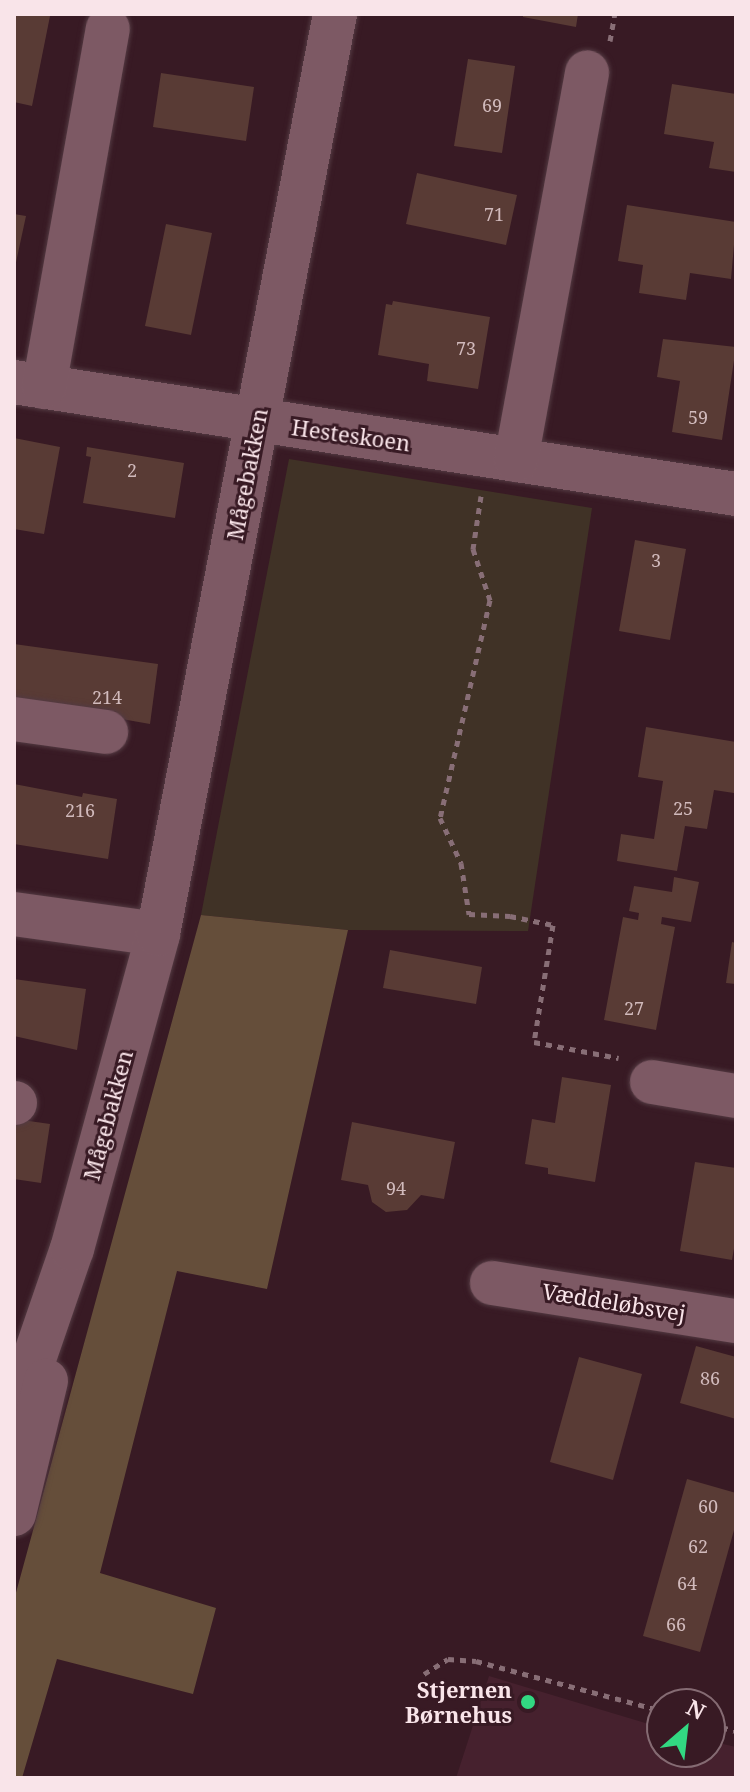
<!DOCTYPE html>
<html>
<head>
<meta charset="utf-8">
<style>
  body { margin:0 }
  #map { position:relative; width:750px; height:1792px; overflow:hidden; background:#381a24; font-family:"Noto Serif",serif }
  div>[style] { position:absolute }
  [style*='--x'] { left:calc(var(--x)*1px); top:calc(var(--y)*1px); width:calc(var(--w)*1px); rotate:calc(var(--a)*1deg) }
  .built>* { inset:0; background:#46212e }
  .green>* { inset:0; background:#403226 }
  .forest>* { inset:0; background:#654e3a }
  .building>* { inset:0; background:#593b35 }
  .path>* { height:5px; margin-top:-2.5px; transform-origin:0; background:repeating-linear-gradient(90deg,#886e76 0 6px,transparent 0 12px) }
  .roads { filter:drop-shadow(0 0 2px #533a42) drop-shadow(0 0 2px #533a42) }
  .minor>* { height:44px; margin:-22px; padding:0 22px; transform-origin:22px; border-radius:22px; background:#7d5964 }
  .dots>* { width:22px; height:22px; translate:-50% -50%; box-sizing:border-box; border:4px solid #381a24; border-radius:50% }
  span { translate:-50% -50%; white-space:nowrap; text-align:center; line-height:1.15; -webkit-text-stroke:6px #381a24; paint-order:stroke }
  .number-label { font-size:18px; color:#d1babc }
  .number-label span { -webkit-text-stroke-width:0 }
  .street-label { font-size:22px; color:#f9e4e9 }
  .poi-label { font-size:22px; color:#f9e4e9; font-weight:700 }
  .right { translate:-100% -50%; text-align:right }
  .frame { position:absolute; inset:0; border:16px solid #f9e4e9; pointer-events:none }
  .north { position:absolute; left:646px; top:1688px; width:80px; height:80px; box-sizing:border-box; background:#381a24; border:2px solid #856b73; border-radius:50%; rotate:28deg; font-size:22px; font-weight:700; line-height:32px; text-align:center; color:#f9e4e9 }
  .north::after { content:''; display:block; margin:auto; width:28px; height:36px; background:#32d882; clip-path:polygon(50% 0,100% 100%,50% 72%,0 100%) }
</style>
</head>
<body>
<div id="map">
  <div class="built">
    <div style="clip-path:polygon(489px 1676px,662px 1728px,662px 1752px,710px 1752px,710px 1741px,736px 1747px,736px 1778px,456px 1778px)"></div>
  </div>
  <div class="green">
    <div style="clip-path:polygon(289px 459px,592px 508px,528px 931px,348px 930px,201px 915px)"></div>
  </div>
  <div class="forest">
    <div style="clip-path:polygon(201px 915px,348px 930px,267px 1289px,177px 1271px,100px 1573px,216px 1608px,193px 1694px,57px 1659px,22px 1778px,14px 1778px,14px 1600px)"></div>
  </div>
  <div class="building">
    <div style="clip-path:polygon(14px 14px,50px 16px,32px 106px,14px 102px)"></div>
    <div style="clip-path:polygon(523px 14px,578px 14px,576px 27px,523px 17px)"></div>
    <div style="clip-path:polygon(468px 59px,515px 66px,502px 153px,454px 146px)"></div>
    <div style="clip-path:polygon(161px 73px,254px 87px,246px 141px,153px 127px)"></div>
    <div style="clip-path:polygon(672px 84px,736px 94px,736px 172px,709px 168px,714px 142px,664px 134px)"></div>
    <div style="clip-path:polygon(417px 173px,517px 195px,506px 245px,406px 224px)"></div>
    <div style="clip-path:polygon(627px 205px,736px 222px,731px 279px,690px 273px,686px 300px,639px 293px,643px 265px,618px 261px)"></div>
    <div style="clip-path:polygon(14px 214px,26px 216px,15px 267px,14px 267px)"></div>
    <div style="clip-path:polygon(166px 224px,212px 233px,191px 335px,145px 326px)"></div>
    <div style="clip-path:polygon(393px 301px,490px 317px,478px 389px,427px 381px,429px 364px,378px 355px,386px 304px,392px 305px)"></div>
    <div style="clip-path:polygon(663px 339px,736px 347px,722px 440px,672px 432px,680px 381px,657px 377px)"></div>
    <div style="clip-path:polygon(14px 438px,60px 447px,44px 534px,14px 529px)"></div>
    <div style="clip-path:polygon(87px 447px,184px 463px,175px 518px,83px 503px,91px 457px,86px 456px)"></div>
    <div style="clip-path:polygon(635px 540px,686px 549px,670px 640px,619px 631px)"></div>
    <div style="clip-path:polygon(14px 644px,158px 664px,150px 724px,14px 700px)"></div>
    <div style="clip-path:polygon(646px 727px,736px 742px,734px 793px,714px 790px,707px 829px,685px 826px,677px 871px,617px 861px,621px 834px,654px 839px,663px 781px,638px 777px)"></div>
    <div style="clip-path:polygon(14px 784px,82px 797px,83px 793px,117px 799px,108px 859px,14px 844px)"></div>
    <div style="clip-path:polygon(674px 877px,699px 882px,691px 922px,662px 917px,661px 924px,675px 927px,656px 1030px,604px 1020px,623px 917px,638px 920px,639px 913px,629px 911px,634px 886px,672px 892px)"></div>
    <div style="clip-path:polygon(732px 942px,736px 943px,736px 984px,726px 983px)"></div>
    <div style="clip-path:polygon(390px 950px,482px 967px,476px 1004px,383px 988px)"></div>
    <div style="clip-path:polygon(14px 979px,86px 989px,77px 1050px,14px 1036px)"></div>
    <div style="clip-path:polygon(562px 1077px,611px 1085px,595px 1182px,548px 1174px,548px 1168px,525px 1164px,532px 1119px,555px 1123px)"></div>
    <div style="clip-path:polygon(15px 1119px,50px 1124px,41px 1183px,14px 1179px)"></div>
    <div style="clip-path:polygon(352px 1122px,455px 1142px,444px 1199px,421px 1195px,407px 1210px,386px 1212px,372px 1202px,368px 1185px,341px 1180px)"></div>
    <div style="clip-path:polygon(695px 1162px,736px 1168px,736px 1237px,732px 1260px,680px 1251px)"></div>
    <div style="clip-path:polygon(696px 1346px,736px 1357px,736px 1419px,680px 1403px)"></div>
    <div style="clip-path:polygon(579px 1357px,642px 1374px,613px 1480px,550px 1462px)"></div>
    <div style="clip-path:polygon(687px 1479px,736px 1493px,736px 1523px,700px 1652px,643px 1636px)"></div>
  </div>
  <div class="path">
    <div style="--x:610;--y:41;--w:27;--a:-80"></div>
    <div style="--x:481;--y:496;--w:54;--a:98.6"></div>
    <div style="--x:473;--y:549;--w:54;--a:71.6"></div>
    <div style="--x:490;--y:600;--w:224;--a:102.9"></div>
    <div style="--x:440;--y:818;--w:50;--a:65"></div>
    <div style="--x:461;--y:863;--w:52;--a:81.1"></div>
    <div style="--x:469;--y:914;--w:41;--a:2.8"></div>
    <div style="--x:510;--y:916;--w:44;--a:11.8"></div>
    <div style="--x:553;--y:925;--w:119;--a:99.2"></div>
    <div style="--x:534;--y:1042;--w:86;--a:10.7"></div>
    <div style="--x:424;--y:1674;--w:28;--a:-32"></div>
    <div style="--x:448;--y:1659;--w:28;--a:4"></div>
    <div style="--x:476;--y:1661;--w:193;--a:15"></div>
    <div style="--x:710;--y:1724;--w:27;--a:15"></div>
  </div>
  <div class="roads">
    <div class="minor">
      <div style="--x:14;--y:382;--w:731;--a:8.82"></div>
      <div style="--x:44;--y:387;--w:364;--a:-79.9"></div>
      <div style="--x:516;--y:460;--w:394;--a:-79.6"></div>
      <div style="--x:14;--y:719;--w:93;--a:8"></div>
      <div style="--x:14;--y:914;--w:145;--a:7.9"></div>
      <div style="--x:652;--y:1082;--w:85;--a:9.5"></div>
      <div style="--x:14;--y:1103;--w:1;--a:0"></div>
      <div style="--x:492;--y:1283;--w:247;--a:8.9"></div>
      <div style="--x:14;--y:1417;--w:178;--a:-71"></div>
      <div style="--x:72;--y:1249;--w:327;--a:-74.7"></div>
      <div style="--x:158;--y:934;--w:937;--a:-79.11"></div>
      <div style="--x:14;--y:1514;--w:137;--a:-76.5"></div>
    </div>
  </div>
  <div class="dots">
    <div style="left:528px;top:1702px;background:#32d882"></div>
  </div>
  <div class="number-label">
    <span style="left:492px;top:105px">69</span>
    <span style="left:494px;top:214px">71</span>
    <span style="left:466px;top:348px">73</span>
    <span style="left:698px;top:417px">59</span>
    <span style="left:132px;top:470px">2</span>
    <span style="left:656px;top:560px">3</span>
    <span style="left:107px;top:697px">214</span>
    <span style="left:683px;top:808px">25</span>
    <span style="left:80px;top:810px">216</span>
    <span style="left:634px;top:1008px">27</span>
    <span style="left:396px;top:1188px">94</span>
    <span style="left:710px;top:1378px">86</span>
    <span style="left:708px;top:1506px">60</span>
    <span style="left:698px;top:1546px">62</span>
    <span style="left:687px;top:1583px">64</span>
    <span style="left:676px;top:1624px">66</span>
  </div>
  <div class="street-label">
    <span style="left:351px;top:435px;rotate:8deg">Hesteskoen</span>
    <span style="left:247px;top:474px;rotate:-79deg">Mågebakken</span>
    <span style="left:108px;top:1115px;rotate:-75deg">Mågebakken</span>
    <span style="left:614px;top:1302px;rotate:9deg">Væddeløbsvej</span>
  </div>
  <div class="poi-label">
    <span class="right" style="left:512px;top:1702px">Stjernen<br>Børnehus</span>
  </div>
  <div class="frame"></div>
  <div class="north">N</div>
</div>
</body>
</html>
